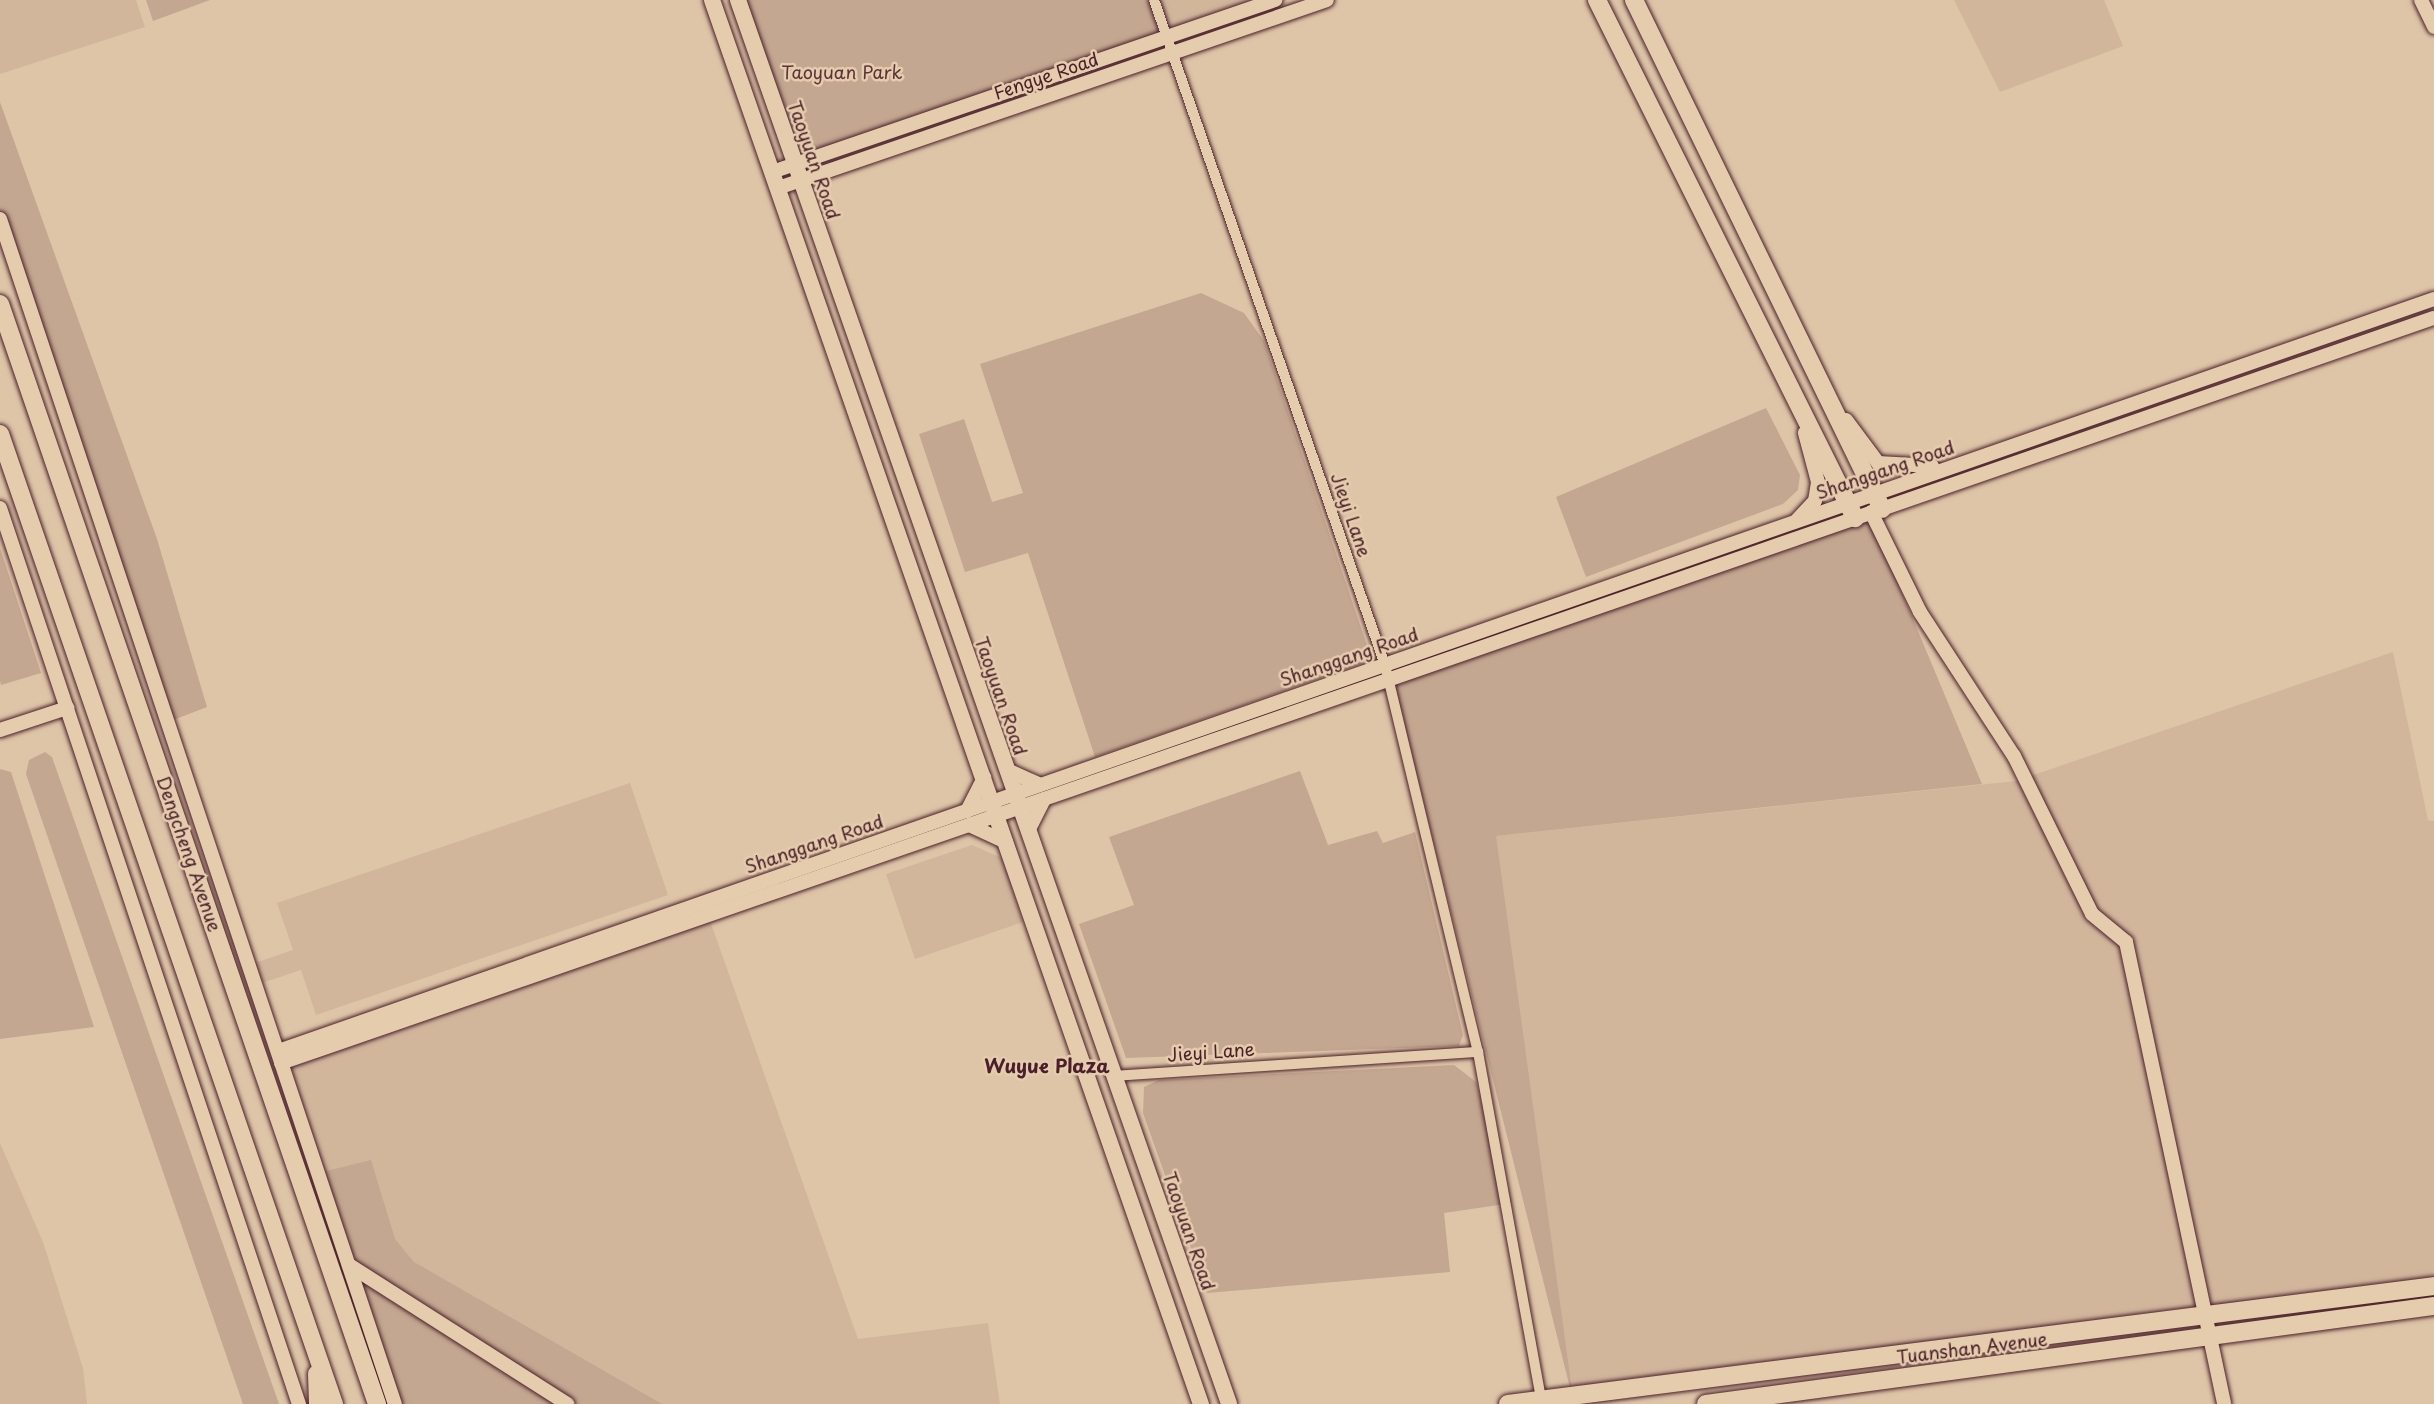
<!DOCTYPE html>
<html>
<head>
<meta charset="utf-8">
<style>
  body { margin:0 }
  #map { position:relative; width:2434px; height:1404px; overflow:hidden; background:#dec5a7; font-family:"Playpen Sans",sans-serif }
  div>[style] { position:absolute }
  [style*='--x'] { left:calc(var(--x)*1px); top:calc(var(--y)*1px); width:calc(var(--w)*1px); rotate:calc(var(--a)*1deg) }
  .built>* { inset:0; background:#d1b69c }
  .green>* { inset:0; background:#c3a790 }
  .roads { filter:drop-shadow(0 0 2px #4a1f2b) drop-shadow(0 0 2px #4a1f2b) }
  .minor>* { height:10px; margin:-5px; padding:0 5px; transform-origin:5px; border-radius:5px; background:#e4ccac }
  .tertiary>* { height:14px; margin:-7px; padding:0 7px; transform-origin:7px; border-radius:7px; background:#e4ccac }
  .secondary>* { height:16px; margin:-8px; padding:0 8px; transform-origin:8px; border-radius:8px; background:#e4ccac }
  .primary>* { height:18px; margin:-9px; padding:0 9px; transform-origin:9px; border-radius:9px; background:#e4ccac }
  .trunk>* { height:18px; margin:-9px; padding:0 9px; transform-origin:9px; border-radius:9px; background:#e4ccac }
  span { translate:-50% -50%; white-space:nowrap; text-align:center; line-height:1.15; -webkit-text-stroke:5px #e4ccac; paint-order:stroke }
  .park-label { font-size:18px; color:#5c333a }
  .street-label { font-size:18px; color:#4a1f2b }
  .neighbourhood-label { font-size:19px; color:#4a1f2b; font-weight:700 }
</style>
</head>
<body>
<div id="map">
  <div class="built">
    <div style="clip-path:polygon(0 0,136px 0,145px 27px,0 74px)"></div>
    <div style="clip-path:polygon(1154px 0,1251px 0,1253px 7px,1167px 37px)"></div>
    <div style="clip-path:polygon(1954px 0,2104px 0,2123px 46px,2000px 92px)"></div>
    <div style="clip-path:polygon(2393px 652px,2428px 820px,2434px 821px,2434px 1286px,1574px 1404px,1495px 836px,2016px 781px)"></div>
    <div style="clip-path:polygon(630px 783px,668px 895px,316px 1015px,301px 970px,256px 985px,249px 965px,293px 950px,277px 903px)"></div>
    <div style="clip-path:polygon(972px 845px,1002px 858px,1023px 922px,915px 959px,886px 874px)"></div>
    <div style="clip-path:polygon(708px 915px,858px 1339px,988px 1323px,1000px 1404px,567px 1404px,349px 1265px,281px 1063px)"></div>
    <div style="clip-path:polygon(0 1143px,43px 1242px,83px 1368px,87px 1404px,0 1404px)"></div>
  </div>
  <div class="green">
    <div style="clip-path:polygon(146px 0,210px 0,153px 21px)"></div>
    <div style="clip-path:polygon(738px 0,1154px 0,1167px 37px,795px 165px)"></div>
    <div style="clip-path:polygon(0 102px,157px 539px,207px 707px,168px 722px,0 219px)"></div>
    <div style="clip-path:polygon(1201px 293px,1244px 313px,1264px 341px,1372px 660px,1095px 757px,1028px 553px,965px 572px,919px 434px,964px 419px,992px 502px,1023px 493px,980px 364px)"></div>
    <div style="clip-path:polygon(1766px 408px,1800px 475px,1798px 490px,1783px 504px,1586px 577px,1556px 497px)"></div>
    <div style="clip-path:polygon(1866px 507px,1982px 784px,1496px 836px,1574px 1404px,1391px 672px)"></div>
    <div style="clip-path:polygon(0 548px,41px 673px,1px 685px,0 681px)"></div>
    <div style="clip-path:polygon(45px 752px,52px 757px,279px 1404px,243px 1404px,26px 774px,29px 760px)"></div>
    <div style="clip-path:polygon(0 769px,11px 772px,94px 1027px,0 1039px)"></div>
    <div style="clip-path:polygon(1300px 771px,1328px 845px,1377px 831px,1383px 843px,1415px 832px,1463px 1035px,1459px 1046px,1126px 1058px,1079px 924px,1134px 905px,1109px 837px)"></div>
    <div style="clip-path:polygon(1454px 1065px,1476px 1082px,1512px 1203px,1444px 1213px,1450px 1272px,1207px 1293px,1143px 1113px,1144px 1087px,1159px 1080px)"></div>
    <div style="clip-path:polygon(371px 1160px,395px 1239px,414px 1262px,662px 1404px,395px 1404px,318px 1173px)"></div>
  </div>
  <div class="roads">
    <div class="minor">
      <div style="--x:1154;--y:0;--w:704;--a:70.84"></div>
      <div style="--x:1385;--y:665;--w:398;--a:76.5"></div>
      <div style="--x:1114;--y:1076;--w:365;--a:-3.8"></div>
      <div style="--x:1478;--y:1052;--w:354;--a:79.7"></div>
    </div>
    <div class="tertiary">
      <div style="--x:2421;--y:0;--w:30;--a:64"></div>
      <div style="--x:772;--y:172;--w:532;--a:-18.88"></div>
      <div style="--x:778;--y:188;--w:580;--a:-18.9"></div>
      <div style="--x:0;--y:219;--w:1249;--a:71.57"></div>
      <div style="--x:1846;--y:420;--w:54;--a:53.3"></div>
      <div style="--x:1878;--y:463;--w:54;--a:3.2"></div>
      <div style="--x:0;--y:508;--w:945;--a:71.55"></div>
      <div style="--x:1871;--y:512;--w:111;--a:63.9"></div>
      <div style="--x:1920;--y:612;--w:172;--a:56.9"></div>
      <div style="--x:2014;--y:756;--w:176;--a:63.7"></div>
      <div style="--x:2092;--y:914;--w:44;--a:39.5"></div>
      <div style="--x:2126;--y:942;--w:472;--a:78"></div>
      <div style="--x:1797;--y:520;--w:26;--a:-47"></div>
      <div style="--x:1815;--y:501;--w:19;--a:-81"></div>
      <div style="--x:1818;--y:482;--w:51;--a:-104.9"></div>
      <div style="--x:0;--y:730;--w:71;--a:-18.2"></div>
      <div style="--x:1007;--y:770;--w:36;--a:24"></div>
      <div style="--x:967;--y:811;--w:38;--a:-63"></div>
      <div style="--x:969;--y:825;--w:41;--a:24.7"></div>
      <div style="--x:1028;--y:831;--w:36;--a:-63"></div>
      <div style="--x:278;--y:1051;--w:2283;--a:-19.23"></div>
      <div style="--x:281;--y:1063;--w:2278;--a:-19.09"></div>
      <div style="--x:349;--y:1265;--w:259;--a:32.5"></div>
    </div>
    <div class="secondary">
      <div style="--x:712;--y:0;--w:1487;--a:70.8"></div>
      <div style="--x:738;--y:0;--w:1487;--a:70.72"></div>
    </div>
    <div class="primary">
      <div style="--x:1597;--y:0;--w:579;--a:63.52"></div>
      <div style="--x:1634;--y:0;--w:566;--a:64.02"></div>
    </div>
    <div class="trunk">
      <div style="--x:0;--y:304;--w:1163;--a:71.08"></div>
      <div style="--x:0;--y:434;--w:1026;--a:71"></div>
      <div style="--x:317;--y:1374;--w:30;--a:88"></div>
      <div style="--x:1508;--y:1404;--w:933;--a:-7.26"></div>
      <div style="--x:1706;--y:1404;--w:735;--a:-7.67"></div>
    </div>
  </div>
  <div class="park-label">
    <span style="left:842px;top:72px">Taoyuan Park</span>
  </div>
  <div class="street-label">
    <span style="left:1046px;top:76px;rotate:-19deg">Fengye Road</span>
    <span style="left:814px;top:160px;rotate:71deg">Taoyuan Road</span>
    <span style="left:1885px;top:470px;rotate:-19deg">Shanggang Road</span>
    <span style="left:1351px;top:515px;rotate:71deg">Jieyi Lane</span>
    <span style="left:1349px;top:657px;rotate:-19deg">Shanggang Road</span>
    <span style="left:1001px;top:696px;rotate:71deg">Taoyuan Road</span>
    <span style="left:814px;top:844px;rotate:-19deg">Shanggang Road</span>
    <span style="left:189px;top:854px;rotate:71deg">Dengcheng Avenue</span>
    <span style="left:1211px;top:1052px;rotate:-4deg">Jieyi Lane</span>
    <span style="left:1189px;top:1231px;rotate:71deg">Taoyuan Road</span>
    <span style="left:1972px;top:1348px;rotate:-7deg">Tuanshan Avenue</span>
  </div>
  <div class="neighbourhood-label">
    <span style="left:1047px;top:1066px">Wuyue Plaza</span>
  </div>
</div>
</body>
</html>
